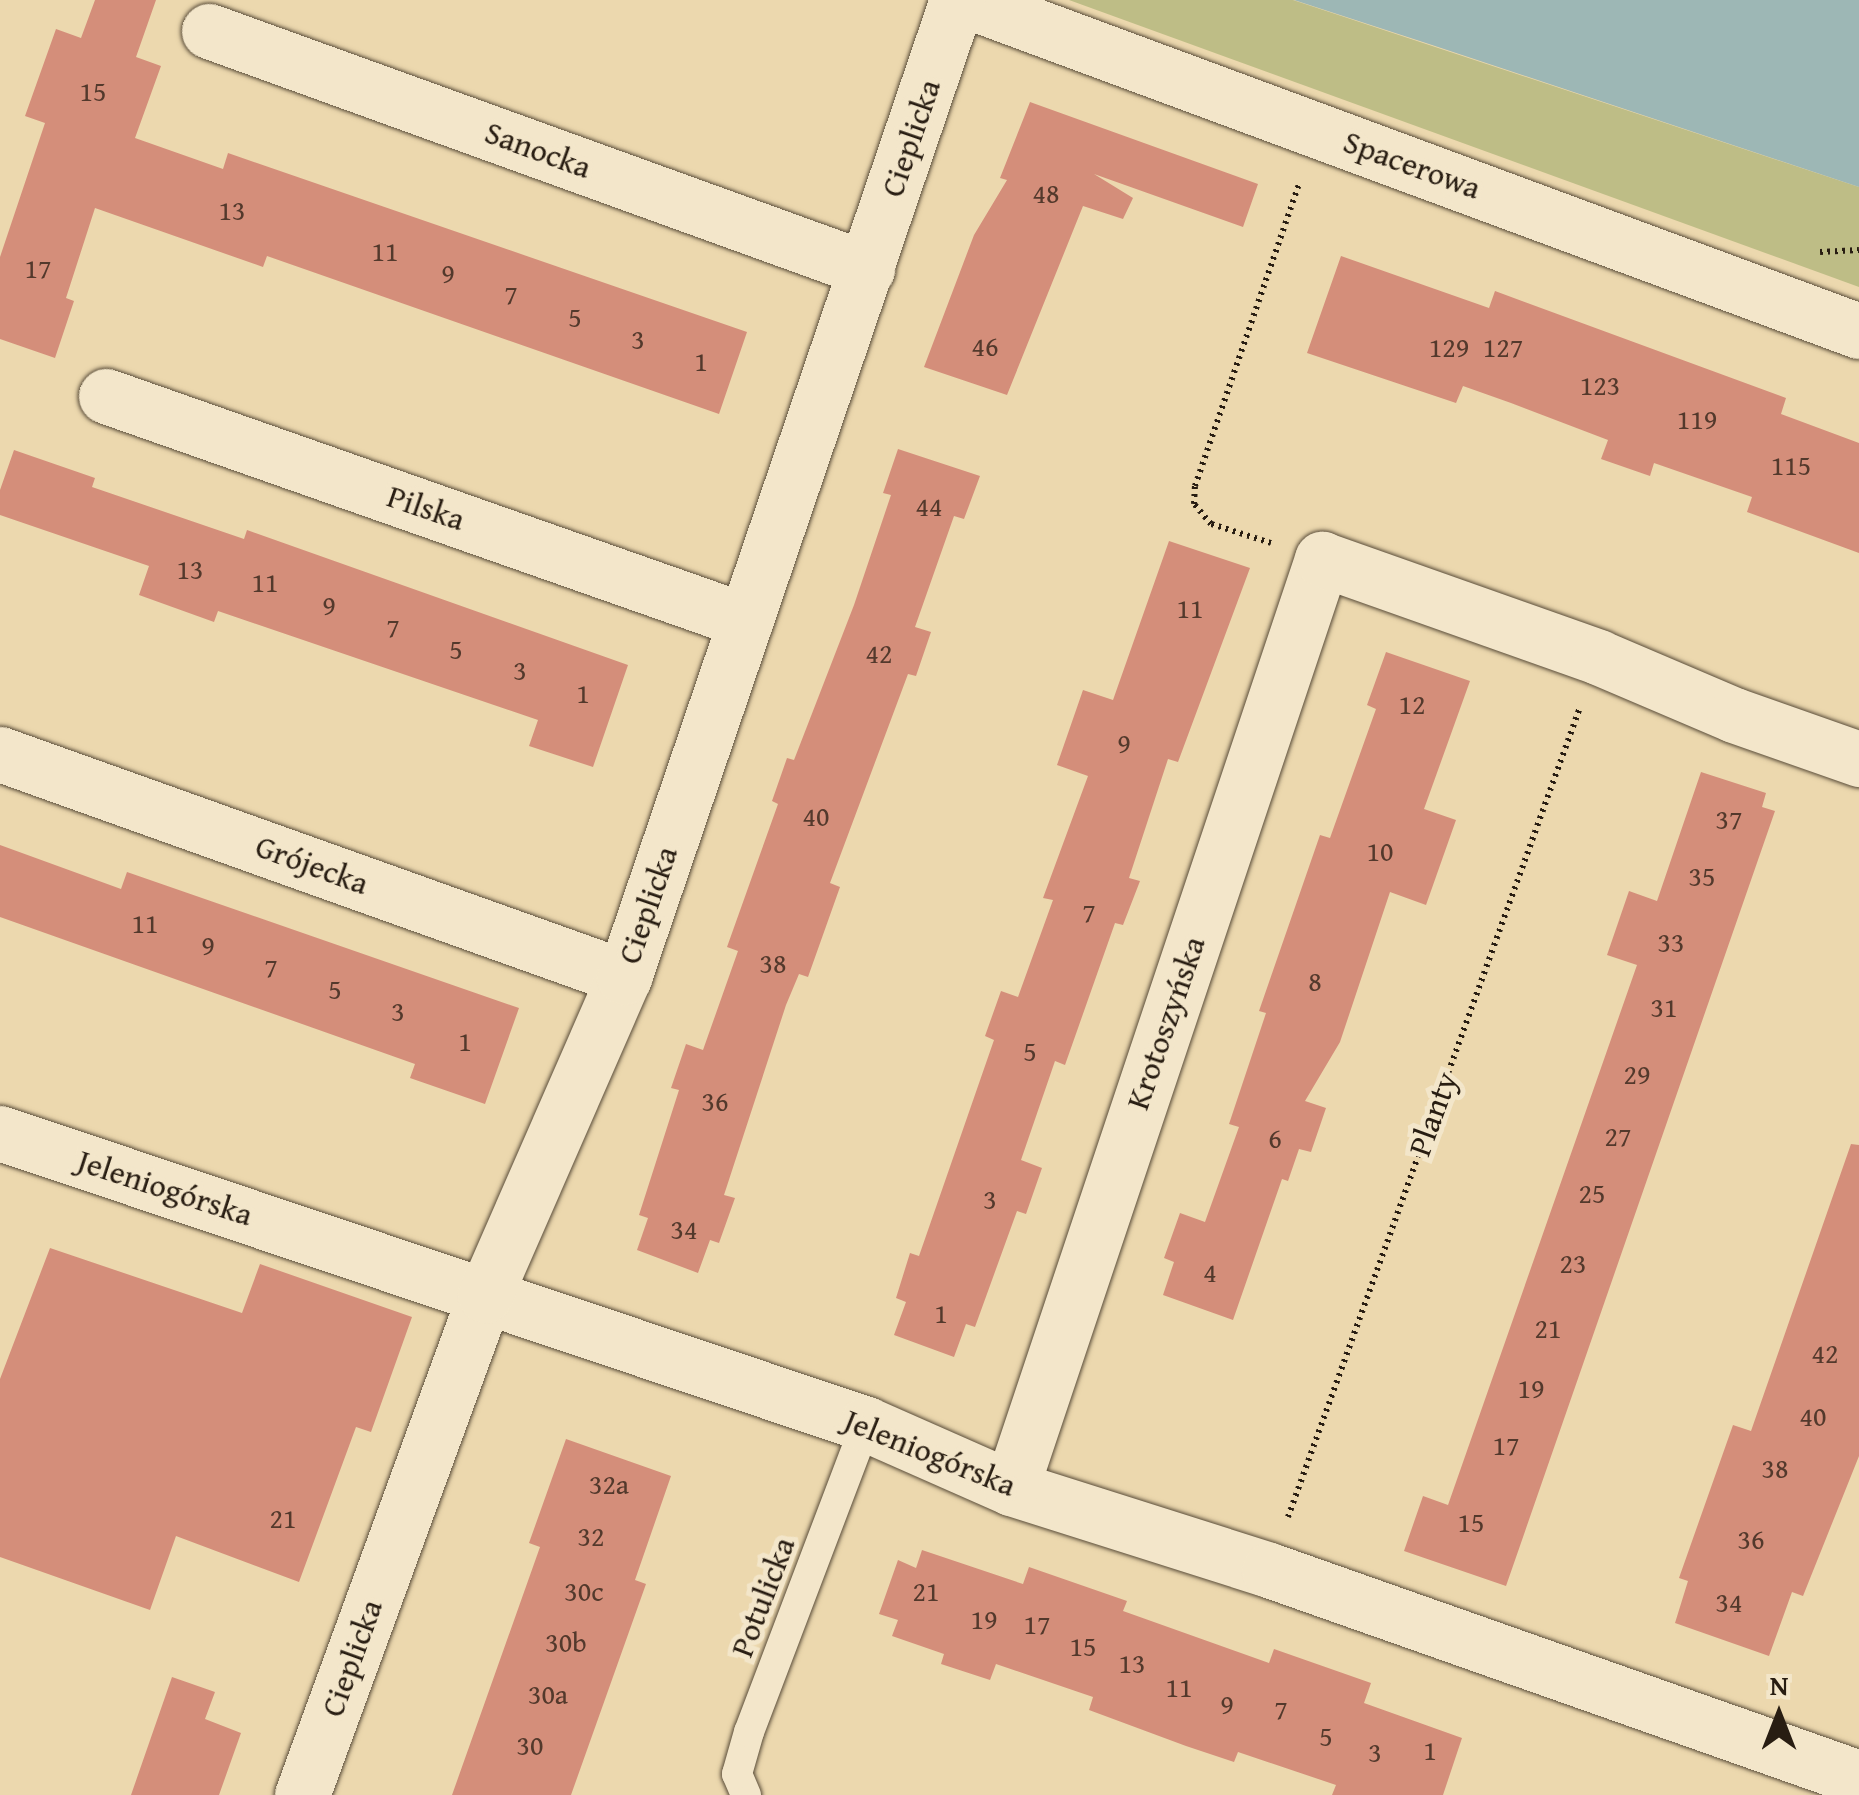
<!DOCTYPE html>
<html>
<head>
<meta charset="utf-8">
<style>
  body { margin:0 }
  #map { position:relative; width:1859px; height:1795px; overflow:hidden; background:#ecd8ae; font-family:"Gentium Book Plus",serif }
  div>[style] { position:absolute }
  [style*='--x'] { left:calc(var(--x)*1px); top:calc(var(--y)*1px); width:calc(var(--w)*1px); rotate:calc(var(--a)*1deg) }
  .green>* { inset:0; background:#bebd86 }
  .water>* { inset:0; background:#9db7b5 }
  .building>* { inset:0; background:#d48e7a }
  .path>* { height:6px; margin-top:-3px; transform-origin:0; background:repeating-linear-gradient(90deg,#281d12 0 2.5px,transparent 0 7.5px) }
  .roads { filter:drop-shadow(0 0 2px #594c39) drop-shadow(0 0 2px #594c39) }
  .lane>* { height:30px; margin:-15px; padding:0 15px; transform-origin:15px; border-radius:15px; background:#f3e6ca }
  .street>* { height:55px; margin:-27.5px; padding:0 27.5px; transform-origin:27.5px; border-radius:27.5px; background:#f3e6ca }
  span { translate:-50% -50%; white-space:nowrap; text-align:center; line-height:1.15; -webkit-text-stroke:10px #f3e6ca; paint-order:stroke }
  .number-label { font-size:28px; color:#53392c }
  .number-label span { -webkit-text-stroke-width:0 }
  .street-label { font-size:32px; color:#281d12 }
  .north { position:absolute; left:1729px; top:1665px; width:100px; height:100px; -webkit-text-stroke:8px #f3e6ca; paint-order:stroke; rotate:0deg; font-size:28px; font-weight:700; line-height:40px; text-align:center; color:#281d12 }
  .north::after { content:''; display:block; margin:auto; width:35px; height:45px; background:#281d12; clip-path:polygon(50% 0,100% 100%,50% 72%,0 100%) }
</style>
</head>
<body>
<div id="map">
  <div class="green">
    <div style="clip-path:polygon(1069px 0,1293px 0,1859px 187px,1859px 287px)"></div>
  </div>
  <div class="water">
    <div style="clip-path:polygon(1294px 0,1859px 0,1859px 187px,1432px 45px)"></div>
  </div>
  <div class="building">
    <div style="clip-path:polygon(95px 0,156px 0,136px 57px,161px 66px,135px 138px,223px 169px,228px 153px,747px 332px,719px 414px,267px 256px,263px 267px,95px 208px,66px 298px,74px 301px,55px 358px,0 339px,0 257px,45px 123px,25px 116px,56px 29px,81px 38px)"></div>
    <div style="clip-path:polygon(1030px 102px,1258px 184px,1243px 227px,1094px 174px,1133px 198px,1123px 219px,1083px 206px,1007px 395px,924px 367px,974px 235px,1007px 180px,1000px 178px)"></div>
    <div style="clip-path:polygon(1341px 256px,1489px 308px,1495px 291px,1786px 398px,1781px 414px,1859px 443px,1859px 553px,1747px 512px,1752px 497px,1654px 463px,1650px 476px,1601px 459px,1608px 440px,1511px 403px,1463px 386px,1456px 403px,1307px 353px)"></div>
    <div style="clip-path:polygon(898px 449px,980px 476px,964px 519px,954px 516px,915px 627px,931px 632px,916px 676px,908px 674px,830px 883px,840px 887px,808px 977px,799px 974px,786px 1005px,724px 1195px,735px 1198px,719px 1243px,710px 1240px,698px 1273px,637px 1250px,648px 1218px,639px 1215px,679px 1090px,671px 1088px,686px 1044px,703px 1050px,738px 951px,727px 947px,778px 804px,772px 801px,787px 758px,794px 760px,854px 605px,891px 495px,883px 493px)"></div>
    <div style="clip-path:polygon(14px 450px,95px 478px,92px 487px,244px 539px,247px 530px,628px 665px,593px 767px,529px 746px,538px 720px,218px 611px,214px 622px,139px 595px,149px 566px,0 515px,0 490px)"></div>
    <div style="clip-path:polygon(1169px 541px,1250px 568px,1178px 762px,1168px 759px,1129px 878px,1140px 881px,1123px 925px,1115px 923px,1065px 1065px,1055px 1061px,1021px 1160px,1042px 1168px,1026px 1214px,1017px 1211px,975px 1327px,966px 1324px,954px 1357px,894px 1335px,906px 1302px,896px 1298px,910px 1253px,919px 1256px,994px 1040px,985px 1036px,1001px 991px,1018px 997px,1053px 900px,1043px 898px,1088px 776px,1057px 765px,1083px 690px,1113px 700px)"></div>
    <div style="clip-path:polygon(1386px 652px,1470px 681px,1424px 809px,1456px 820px,1426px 905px,1390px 892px,1340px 1042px,1305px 1101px,1326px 1108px,1311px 1152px,1299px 1149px,1288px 1181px,1282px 1179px,1233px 1320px,1163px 1295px,1174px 1262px,1164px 1258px,1180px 1213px,1205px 1222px,1239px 1127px,1229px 1124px,1266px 1013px,1259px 1011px,1320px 835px,1330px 838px,1376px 709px,1367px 705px)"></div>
    <div style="clip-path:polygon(1701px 772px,1766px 793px,1762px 807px,1775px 811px,1506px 1586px,1404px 1551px,1423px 1496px,1448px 1505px,1637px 965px,1607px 955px,1629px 891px,1657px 901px)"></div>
    <div style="clip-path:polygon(0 845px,121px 889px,127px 872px,519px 1008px,485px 1104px,410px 1078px,415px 1064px,0 917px)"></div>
    <div style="clip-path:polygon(1851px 1144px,1859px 1145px,1859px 1456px,1803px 1596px,1792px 1592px,1769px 1656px,1675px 1623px,1688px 1581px,1679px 1578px,1733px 1425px,1751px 1431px)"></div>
    <div style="clip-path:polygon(50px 1248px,242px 1313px,260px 1264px,412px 1317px,371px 1432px,356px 1427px,299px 1582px,176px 1536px,150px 1610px,0 1557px,0 1379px)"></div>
    <div style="clip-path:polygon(566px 1439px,671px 1476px,635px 1580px,646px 1584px,571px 1795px,452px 1795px,540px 1547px,529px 1543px)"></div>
    <div style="clip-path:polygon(922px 1550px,1023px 1584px,1029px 1567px,1127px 1601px,1123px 1611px,1269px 1663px,1274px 1649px,1371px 1683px,1364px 1703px,1462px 1738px,1443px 1795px,1332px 1795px,1336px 1785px,1238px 1752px,1234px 1762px,1186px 1746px,1089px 1710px,1093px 1697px,996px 1664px,990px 1680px,941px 1664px,944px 1654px,892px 1636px,898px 1620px,879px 1614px,898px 1560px,916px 1568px)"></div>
    <div style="clip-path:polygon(172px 1677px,215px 1692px,205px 1719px,241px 1733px,219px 1795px,131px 1795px)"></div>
  </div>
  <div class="path">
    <div style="--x:1820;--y:252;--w:39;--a:-3"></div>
    <div style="--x:1271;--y:543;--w:63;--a:-162.4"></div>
    <div style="--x:1211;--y:524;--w:26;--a:-130"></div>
    <div style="--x:1194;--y:504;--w:18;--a:-87"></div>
    <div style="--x:1195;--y:486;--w:319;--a:-71"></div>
    <div style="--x:1288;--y:1517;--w:858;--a:-70.17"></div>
  </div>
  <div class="roads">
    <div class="lane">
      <div style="--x:746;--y:1795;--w:23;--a:-113"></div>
      <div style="--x:737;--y:1774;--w:44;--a:-74.1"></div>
      <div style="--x:749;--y:1732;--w:329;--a:-69.2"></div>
    </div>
    <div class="street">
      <div style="--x:965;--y:0;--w:953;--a:20.32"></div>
      <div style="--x:209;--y:31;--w:700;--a:19.89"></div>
      <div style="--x:106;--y:396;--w:678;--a:19.37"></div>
      <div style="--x:0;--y:754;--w:663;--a:19.67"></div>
      <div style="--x:0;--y:1133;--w:914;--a:18.57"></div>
      <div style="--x:866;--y:1424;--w:158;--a:23.8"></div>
      <div style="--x:1011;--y:1488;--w:271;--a:17.6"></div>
      <div style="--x:1269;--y:1570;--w:626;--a:19.42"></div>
      <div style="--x:1011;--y:1488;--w:980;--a:-71.49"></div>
      <div style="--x:1322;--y:559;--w:293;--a:19.5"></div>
      <div style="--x:1598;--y:657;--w:148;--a:23.1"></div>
      <div style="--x:1734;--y:715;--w:133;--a:19.4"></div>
      <div style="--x:302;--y:1795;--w:532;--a:-69.9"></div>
      <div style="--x:485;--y:1295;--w:347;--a:-66.4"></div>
      <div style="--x:624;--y:977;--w:1032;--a:-71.18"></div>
    </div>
  </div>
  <div class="number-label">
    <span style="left:93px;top:91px">15</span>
    <span style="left:1046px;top:193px">48</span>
    <span style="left:232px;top:210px">13</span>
    <span style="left:385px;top:251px">11</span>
    <span style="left:38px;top:268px">17</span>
    <span style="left:448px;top:273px">9</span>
    <span style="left:511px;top:294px">7</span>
    <span style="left:575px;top:317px">5</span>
    <span style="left:638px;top:339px">3</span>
    <span style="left:985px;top:346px">46</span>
    <span style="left:1449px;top:347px">129</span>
    <span style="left:1503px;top:347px">127</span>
    <span style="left:701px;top:361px">1</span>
    <span style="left:1600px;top:385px">123</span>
    <span style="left:1697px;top:419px">119</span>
    <span style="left:1791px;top:465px">115</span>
    <span style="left:929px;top:506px">44</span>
    <span style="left:190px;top:569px">13</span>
    <span style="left:265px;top:582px">11</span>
    <span style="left:329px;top:605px">9</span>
    <span style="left:1190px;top:608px">11</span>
    <span style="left:393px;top:627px">7</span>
    <span style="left:456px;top:649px">5</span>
    <span style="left:879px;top:653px">42</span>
    <span style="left:520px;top:670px">3</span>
    <span style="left:583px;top:693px">1</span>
    <span style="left:1412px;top:704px">12</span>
    <span style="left:1124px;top:743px">9</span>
    <span style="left:816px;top:816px">40</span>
    <span style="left:1729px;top:819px">37</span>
    <span style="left:1380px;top:851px">10</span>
    <span style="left:1702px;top:876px">35</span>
    <span style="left:1089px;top:912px">7</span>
    <span style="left:145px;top:923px">11</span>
    <span style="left:1671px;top:942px">33</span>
    <span style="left:208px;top:945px">9</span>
    <span style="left:773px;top:963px">38</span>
    <span style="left:271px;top:967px">7</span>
    <span style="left:1315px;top:981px">8</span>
    <span style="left:335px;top:989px">5</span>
    <span style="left:1664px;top:1007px">31</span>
    <span style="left:398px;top:1011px">3</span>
    <span style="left:465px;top:1041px">1</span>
    <span style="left:1030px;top:1051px">5</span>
    <span style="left:1637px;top:1074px">29</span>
    <span style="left:715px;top:1101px">36</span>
    <span style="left:1618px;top:1136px">27</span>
    <span style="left:1275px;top:1138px">6</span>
    <span style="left:1592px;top:1193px">25</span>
    <span style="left:990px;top:1199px">3</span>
    <span style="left:684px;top:1229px">34</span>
    <span style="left:1573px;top:1263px">23</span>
    <span style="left:1210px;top:1272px">4</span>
    <span style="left:941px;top:1313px">1</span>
    <span style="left:1548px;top:1328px">21</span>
    <span style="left:1825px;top:1353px">42</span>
    <span style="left:1531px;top:1388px">19</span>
    <span style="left:1813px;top:1416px">40</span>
    <span style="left:1506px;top:1445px">17</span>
    <span style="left:1775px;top:1468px">38</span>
    <span style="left:609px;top:1484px">32a</span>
    <span style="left:283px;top:1518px">21</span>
    <span style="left:1471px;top:1522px">15</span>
    <span style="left:591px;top:1536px">32</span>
    <span style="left:1751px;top:1539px">36</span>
    <span style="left:584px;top:1591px">30c</span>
    <span style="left:926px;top:1591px">21</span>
    <span style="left:1729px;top:1602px">34</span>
    <span style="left:984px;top:1619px">19</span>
    <span style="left:1037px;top:1624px">17</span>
    <span style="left:566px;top:1642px">30b</span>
    <span style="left:1083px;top:1646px">15</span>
    <span style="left:1132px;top:1663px">13</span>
    <span style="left:1179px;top:1687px">11</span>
    <span style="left:548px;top:1694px">30a</span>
    <span style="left:1227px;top:1704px">9</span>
    <span style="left:1281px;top:1709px">7</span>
    <span style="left:1326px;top:1736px">5</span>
    <span style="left:530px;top:1745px">30</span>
    <span style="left:1430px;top:1750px">1</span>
    <span style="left:1375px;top:1752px">3</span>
  </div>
  <div class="street-label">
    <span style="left:911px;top:138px;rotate:-71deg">Cieplicka</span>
    <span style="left:538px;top:150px;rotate:20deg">Sanocka</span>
    <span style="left:1412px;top:165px;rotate:20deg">Spacerowa</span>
    <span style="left:426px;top:508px;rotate:19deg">Pilska</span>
    <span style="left:312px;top:865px;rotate:20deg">Grójecka</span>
    <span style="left:648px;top:905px;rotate:-71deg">Cieplicka</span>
    <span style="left:1166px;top:1023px;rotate:-71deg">Krotoszyńska</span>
    <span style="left:1433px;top:1114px;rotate:-70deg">Planty</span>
    <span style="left:165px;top:1188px;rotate:18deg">Jeleniogórska</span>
    <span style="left:930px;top:1453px;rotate:22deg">Jeleniogórska</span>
    <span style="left:763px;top:1597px;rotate:-69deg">Potulicka</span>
    <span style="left:352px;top:1658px;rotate:-70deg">Cieplicka</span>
  </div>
  <div class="north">N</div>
</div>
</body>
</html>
